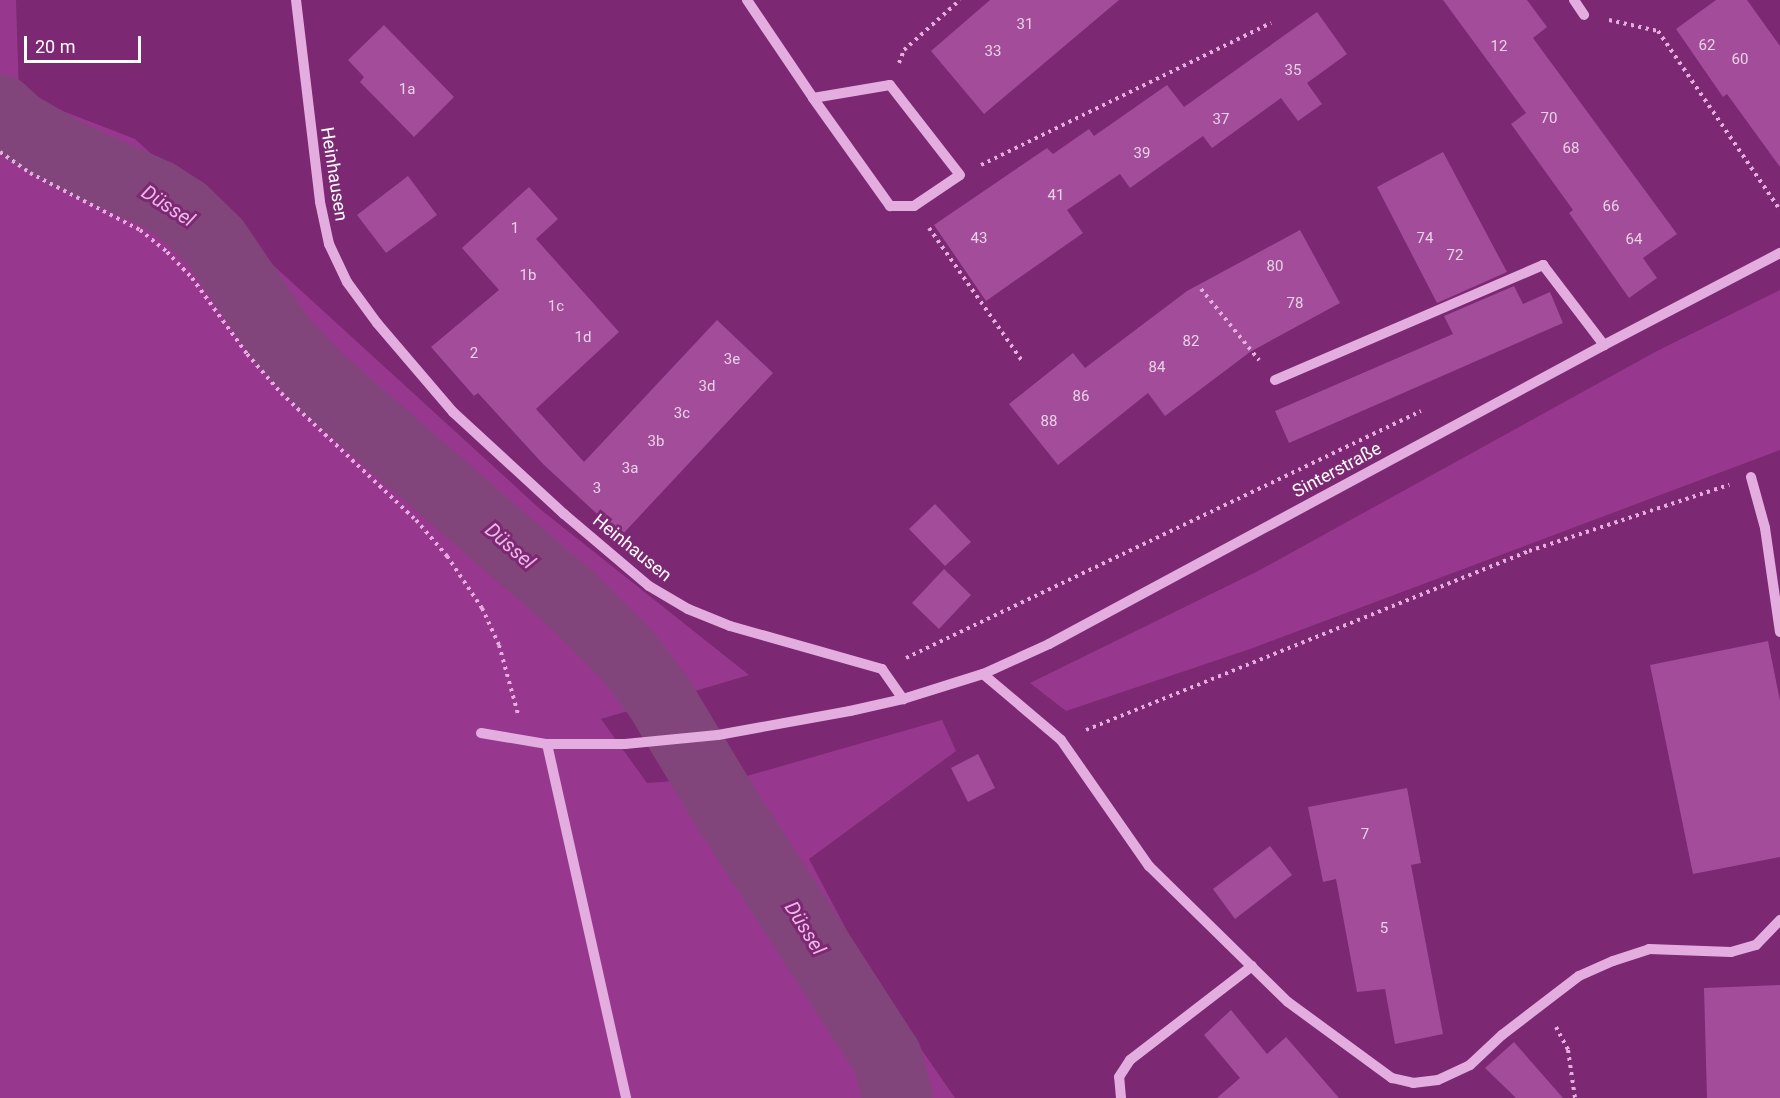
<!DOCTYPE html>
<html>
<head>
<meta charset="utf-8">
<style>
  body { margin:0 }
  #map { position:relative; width:1780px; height:1098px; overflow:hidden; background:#7c2873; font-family:Roboto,sans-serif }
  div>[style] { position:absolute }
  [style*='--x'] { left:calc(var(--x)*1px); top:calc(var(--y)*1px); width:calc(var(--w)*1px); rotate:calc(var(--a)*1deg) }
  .green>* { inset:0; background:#97388e }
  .river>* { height:70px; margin:-35px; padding:0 35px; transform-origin:35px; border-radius:35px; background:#82457b }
  .building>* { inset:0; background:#a34c9a }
  .path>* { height:4px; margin-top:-2px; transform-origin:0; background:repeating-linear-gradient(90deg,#e4addf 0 3px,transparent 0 7.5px) }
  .minor>* { height:10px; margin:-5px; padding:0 5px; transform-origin:5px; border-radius:5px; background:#e4addf }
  span { translate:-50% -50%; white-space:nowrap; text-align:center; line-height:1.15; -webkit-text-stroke:6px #7c2873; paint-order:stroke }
  .number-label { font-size:15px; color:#e8d2e6 }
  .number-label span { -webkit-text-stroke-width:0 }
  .street-label { font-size:18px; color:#fff }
  .water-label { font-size:20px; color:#ecb8e7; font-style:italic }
  .scale { position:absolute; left:24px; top:36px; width:117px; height:27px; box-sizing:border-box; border:3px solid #fff; border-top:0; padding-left:8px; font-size:18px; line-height:21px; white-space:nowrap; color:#fff; -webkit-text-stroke:4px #7c2873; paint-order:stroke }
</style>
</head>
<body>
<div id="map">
  <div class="green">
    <div style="clip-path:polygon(0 0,16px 0,19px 94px,135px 139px,540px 509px,749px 675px,601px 719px,647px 783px,747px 776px,942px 720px,956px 751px,809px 859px,872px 978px,955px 1098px,0 1098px)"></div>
    <div style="clip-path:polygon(1780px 290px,1780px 450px,1253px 648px,1066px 711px,1030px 683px,1258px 571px,1655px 352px)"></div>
  </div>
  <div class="river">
    <div style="--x:0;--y:109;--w:23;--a:43"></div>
    <div style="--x:17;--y:125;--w:66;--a:30.1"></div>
    <div style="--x:74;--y:158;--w:92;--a:23.8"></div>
    <div style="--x:158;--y:195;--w:30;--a:33"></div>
    <div style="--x:183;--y:211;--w:45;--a:44.1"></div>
    <div style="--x:215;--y:242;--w:121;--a:55.8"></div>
    <div style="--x:283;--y:342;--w:52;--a:46.5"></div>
    <div style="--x:319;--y:380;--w:331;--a:41"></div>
    <div style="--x:569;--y:597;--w:83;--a:45"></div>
    <div style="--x:628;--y:656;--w:51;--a:52.9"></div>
    <div style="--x:659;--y:697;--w:124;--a:58.9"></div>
    <div style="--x:723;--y:803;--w:302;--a:57.2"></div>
    <div style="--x:887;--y:1057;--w:42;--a:75"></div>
  </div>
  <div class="building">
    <div style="clip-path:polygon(990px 0,1119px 0,984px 114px,931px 51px)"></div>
    <div style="clip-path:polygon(1443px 0,1527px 0,1547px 27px,1533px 38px,1677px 234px,1643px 258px,1657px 278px,1629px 298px,1569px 213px,1573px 210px,1511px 124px,1526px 113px)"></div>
    <div style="clip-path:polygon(1716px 0,1747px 0,1780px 46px,1780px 167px,1727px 94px,1723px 97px,1676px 29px)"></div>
    <div style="clip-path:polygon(1317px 12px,1347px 54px,1307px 83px,1322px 104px,1298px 121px,1281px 98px,1212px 148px,1203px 136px,1130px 188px,1120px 174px,1067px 210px,1083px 233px,986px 301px,934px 225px,1047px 148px,1053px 154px,1089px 129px,1094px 136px,1167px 85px,1184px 107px)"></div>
    <div style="clip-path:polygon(384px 25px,454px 97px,414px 137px,360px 82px,364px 77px,348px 60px)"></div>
    <div style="clip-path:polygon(1443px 152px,1507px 272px,1437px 303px,1377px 187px)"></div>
    <div style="clip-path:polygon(408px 176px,437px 215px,386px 253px,357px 215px)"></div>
    <div style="clip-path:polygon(529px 187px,558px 219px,536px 239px,619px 332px,536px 409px,584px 462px,717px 320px,773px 373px,621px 536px,543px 464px,478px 393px,474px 396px,431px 347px,499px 290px,462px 248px)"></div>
    <div style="clip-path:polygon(1300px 230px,1340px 303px,1250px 352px,1165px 416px,1148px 393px,1058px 465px,1009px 404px,1073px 353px,1085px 368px,1187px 291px)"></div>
    <div style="clip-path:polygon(1514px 286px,1523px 304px,1550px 292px,1563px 323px,1289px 443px,1275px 411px,1453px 334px,1444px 316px)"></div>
    <div style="clip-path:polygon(935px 504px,971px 542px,945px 566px,909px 529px)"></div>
    <div style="clip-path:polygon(944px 569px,971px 595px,939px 629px,912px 603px)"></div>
    <div style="clip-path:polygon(1768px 641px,1780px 701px,1780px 857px,1693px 874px,1650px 665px)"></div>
    <div style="clip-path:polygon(978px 754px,995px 788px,968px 802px,951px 768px)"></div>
    <div style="clip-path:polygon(1407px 788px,1421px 863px,1411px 865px,1443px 1034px,1395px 1044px,1385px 989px,1357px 992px,1336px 879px,1323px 882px,1308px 807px)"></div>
    <div style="clip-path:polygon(1270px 846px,1292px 875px,1235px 919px,1213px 889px)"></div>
    <div style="clip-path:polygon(1780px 985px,1780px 1098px,1707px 1098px,1704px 988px)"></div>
    <div style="clip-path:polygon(1231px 1010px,1267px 1054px,1286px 1037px,1339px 1098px,1217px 1098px,1240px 1078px,1204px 1035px)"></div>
    <div style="clip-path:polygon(1514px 1042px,1563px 1098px,1516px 1098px,1485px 1068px)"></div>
  </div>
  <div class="path">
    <div style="--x:1609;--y:20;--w:50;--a:12.7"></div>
    <div style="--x:1658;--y:31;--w:217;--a:55.7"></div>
    <div style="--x:899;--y:63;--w:14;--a:-69"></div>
    <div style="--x:904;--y:50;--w:75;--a:-41.8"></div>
    <div style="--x:0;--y:152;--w:37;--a:35"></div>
    <div style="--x:30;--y:173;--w:124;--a:27.4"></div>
    <div style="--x:140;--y:230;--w:35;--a:39"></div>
    <div style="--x:167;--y:252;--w:36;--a:46"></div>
    <div style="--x:192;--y:278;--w:94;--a:54.1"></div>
    <div style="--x:247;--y:354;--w:52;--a:48.9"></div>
    <div style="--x:281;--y:393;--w:185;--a:43.3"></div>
    <div style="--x:416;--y:520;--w:48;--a:49.3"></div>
    <div style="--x:447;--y:556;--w:63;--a:56.1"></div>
    <div style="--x:482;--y:608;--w:41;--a:65.3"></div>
    <div style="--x:499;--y:645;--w:72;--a:74.6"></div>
    <div style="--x:981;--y:165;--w:323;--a:-26.1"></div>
    <div style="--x:929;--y:228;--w:164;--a:55"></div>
    <div style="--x:1201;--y:289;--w:92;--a:50.8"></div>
    <div style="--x:906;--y:658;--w:571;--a:-25.62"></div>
    <div style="--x:1086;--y:730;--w:478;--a:-22"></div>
    <div style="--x:1529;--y:551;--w:211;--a:-18.3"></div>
    <div style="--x:1556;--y:1027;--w:26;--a:62"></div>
    <div style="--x:1568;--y:1050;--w:49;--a:81.7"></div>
  </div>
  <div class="minor">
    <div style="--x:296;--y:0;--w:203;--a:83.2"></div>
    <div style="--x:320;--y:202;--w:43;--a:77.9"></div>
    <div style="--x:329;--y:244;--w:42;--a:64.7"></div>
    <div style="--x:347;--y:282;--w:51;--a:53.8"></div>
    <div style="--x:377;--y:323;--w:117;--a:49.5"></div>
    <div style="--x:453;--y:412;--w:151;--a:42.6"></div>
    <div style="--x:564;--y:514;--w:111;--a:40.3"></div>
    <div style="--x:649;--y:586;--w:45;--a:30.5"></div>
    <div style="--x:688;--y:609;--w:45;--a:22"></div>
    <div style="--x:730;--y:626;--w:158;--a:15.8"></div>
    <div style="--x:882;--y:669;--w:37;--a:55"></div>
    <div style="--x:747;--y:0;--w:118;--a:56"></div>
    <div style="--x:813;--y:98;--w:133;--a:54.5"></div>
    <div style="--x:890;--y:206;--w:24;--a:0"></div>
    <div style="--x:914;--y:206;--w:55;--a:-34"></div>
    <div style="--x:960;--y:175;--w:114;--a:-127.9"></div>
    <div style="--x:890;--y:85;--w:78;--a:170.4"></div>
    <div style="--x:1574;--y:0;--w:18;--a:56"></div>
    <div style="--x:1275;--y:380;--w:292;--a:-23.2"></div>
    <div style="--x:1543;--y:265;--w:101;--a:52.7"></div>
    <div style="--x:1751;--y:477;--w:53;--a:74.6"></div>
    <div style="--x:1765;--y:528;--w:105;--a:81.8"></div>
    <div style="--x:983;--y:674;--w:102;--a:40.2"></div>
    <div style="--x:1061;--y:740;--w:154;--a:55.1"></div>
    <div style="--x:1149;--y:866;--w:194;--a:44.4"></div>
    <div style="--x:1288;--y:1002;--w:129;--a:36.2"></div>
    <div style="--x:1392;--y:1078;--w:22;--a:13"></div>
    <div style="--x:1413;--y:1083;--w:25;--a:-7"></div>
    <div style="--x:1438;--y:1080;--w:35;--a:-25"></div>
    <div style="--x:1470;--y:1065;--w:44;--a:-43.2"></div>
    <div style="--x:1502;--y:1035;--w:97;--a:-37.5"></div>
    <div style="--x:1579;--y:976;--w:37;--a:-24"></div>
    <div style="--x:1613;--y:961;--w:38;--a:-18"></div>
    <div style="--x:1649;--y:949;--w:82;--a:2.1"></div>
    <div style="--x:1731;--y:952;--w:26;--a:-16"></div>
    <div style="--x:1756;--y:945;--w:35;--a:-46"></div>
    <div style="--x:481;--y:733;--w:67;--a:9.5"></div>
    <div style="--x:547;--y:744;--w:78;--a:0"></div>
    <div style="--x:625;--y:744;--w:93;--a:-5.5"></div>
    <div style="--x:718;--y:735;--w:134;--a:-10.3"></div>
    <div style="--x:850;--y:711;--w:54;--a:-12.8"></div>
    <div style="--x:903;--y:699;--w:84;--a:-17.4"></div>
    <div style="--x:983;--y:674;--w:72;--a:-24.4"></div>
    <div style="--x:1049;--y:644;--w:630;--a:-28.31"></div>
    <div style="--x:1604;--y:345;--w:199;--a:-27.6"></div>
    <div style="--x:547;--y:744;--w:363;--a:77.4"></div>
    <div style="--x:1121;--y:1098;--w:21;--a:-95"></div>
    <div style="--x:1119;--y:1077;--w:20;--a:-57"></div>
    <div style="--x:1130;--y:1060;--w:154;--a:-37.6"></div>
  </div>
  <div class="number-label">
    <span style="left:1025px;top:25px">31</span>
    <span style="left:1707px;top:46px">62</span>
    <span style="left:1499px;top:47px">12</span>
    <span style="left:993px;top:52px">33</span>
    <span style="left:1740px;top:60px">60</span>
    <span style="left:1293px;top:71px">35</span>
    <span style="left:407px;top:90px">1a</span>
    <span style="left:1549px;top:119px">70</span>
    <span style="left:1221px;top:120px">37</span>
    <span style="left:1571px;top:149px">68</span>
    <span style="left:1142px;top:154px">39</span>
    <span style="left:1056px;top:196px">41</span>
    <span style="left:1611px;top:207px">66</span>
    <span style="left:515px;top:229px">1</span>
    <span style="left:979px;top:239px">43</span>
    <span style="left:1425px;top:239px">74</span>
    <span style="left:1634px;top:240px">64</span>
    <span style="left:1455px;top:256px">72</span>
    <span style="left:1275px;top:267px">80</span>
    <span style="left:528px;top:276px">1b</span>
    <span style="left:1295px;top:304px">78</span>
    <span style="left:556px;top:307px">1c</span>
    <span style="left:583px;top:338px">1d</span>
    <span style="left:1191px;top:342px">82</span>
    <span style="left:474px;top:354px">2</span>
    <span style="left:732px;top:360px">3e</span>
    <span style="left:1157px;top:368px">84</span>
    <span style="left:707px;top:387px">3d</span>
    <span style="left:1081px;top:397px">86</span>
    <span style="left:682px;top:414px">3c</span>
    <span style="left:1049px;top:422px">88</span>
    <span style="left:656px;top:442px">3b</span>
    <span style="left:630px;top:469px">3a</span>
    <span style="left:597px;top:489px">3</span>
    <span style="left:1365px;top:835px">7</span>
    <span style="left:1384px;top:929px">5</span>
  </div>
  <div class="street-label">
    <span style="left:334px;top:174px;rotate:81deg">Heinhausen</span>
    <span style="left:1337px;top:470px;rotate:-28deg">Sinterstraße</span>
    <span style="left:632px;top:548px;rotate:39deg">Heinhausen</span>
  </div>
  <div class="water-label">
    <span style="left:168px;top:206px;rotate:33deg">Düssel</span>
    <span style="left:510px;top:546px;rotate:41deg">Düssel</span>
    <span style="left:805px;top:928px;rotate:58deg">Düssel</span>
  </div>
  <div class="scale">20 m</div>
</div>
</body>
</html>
